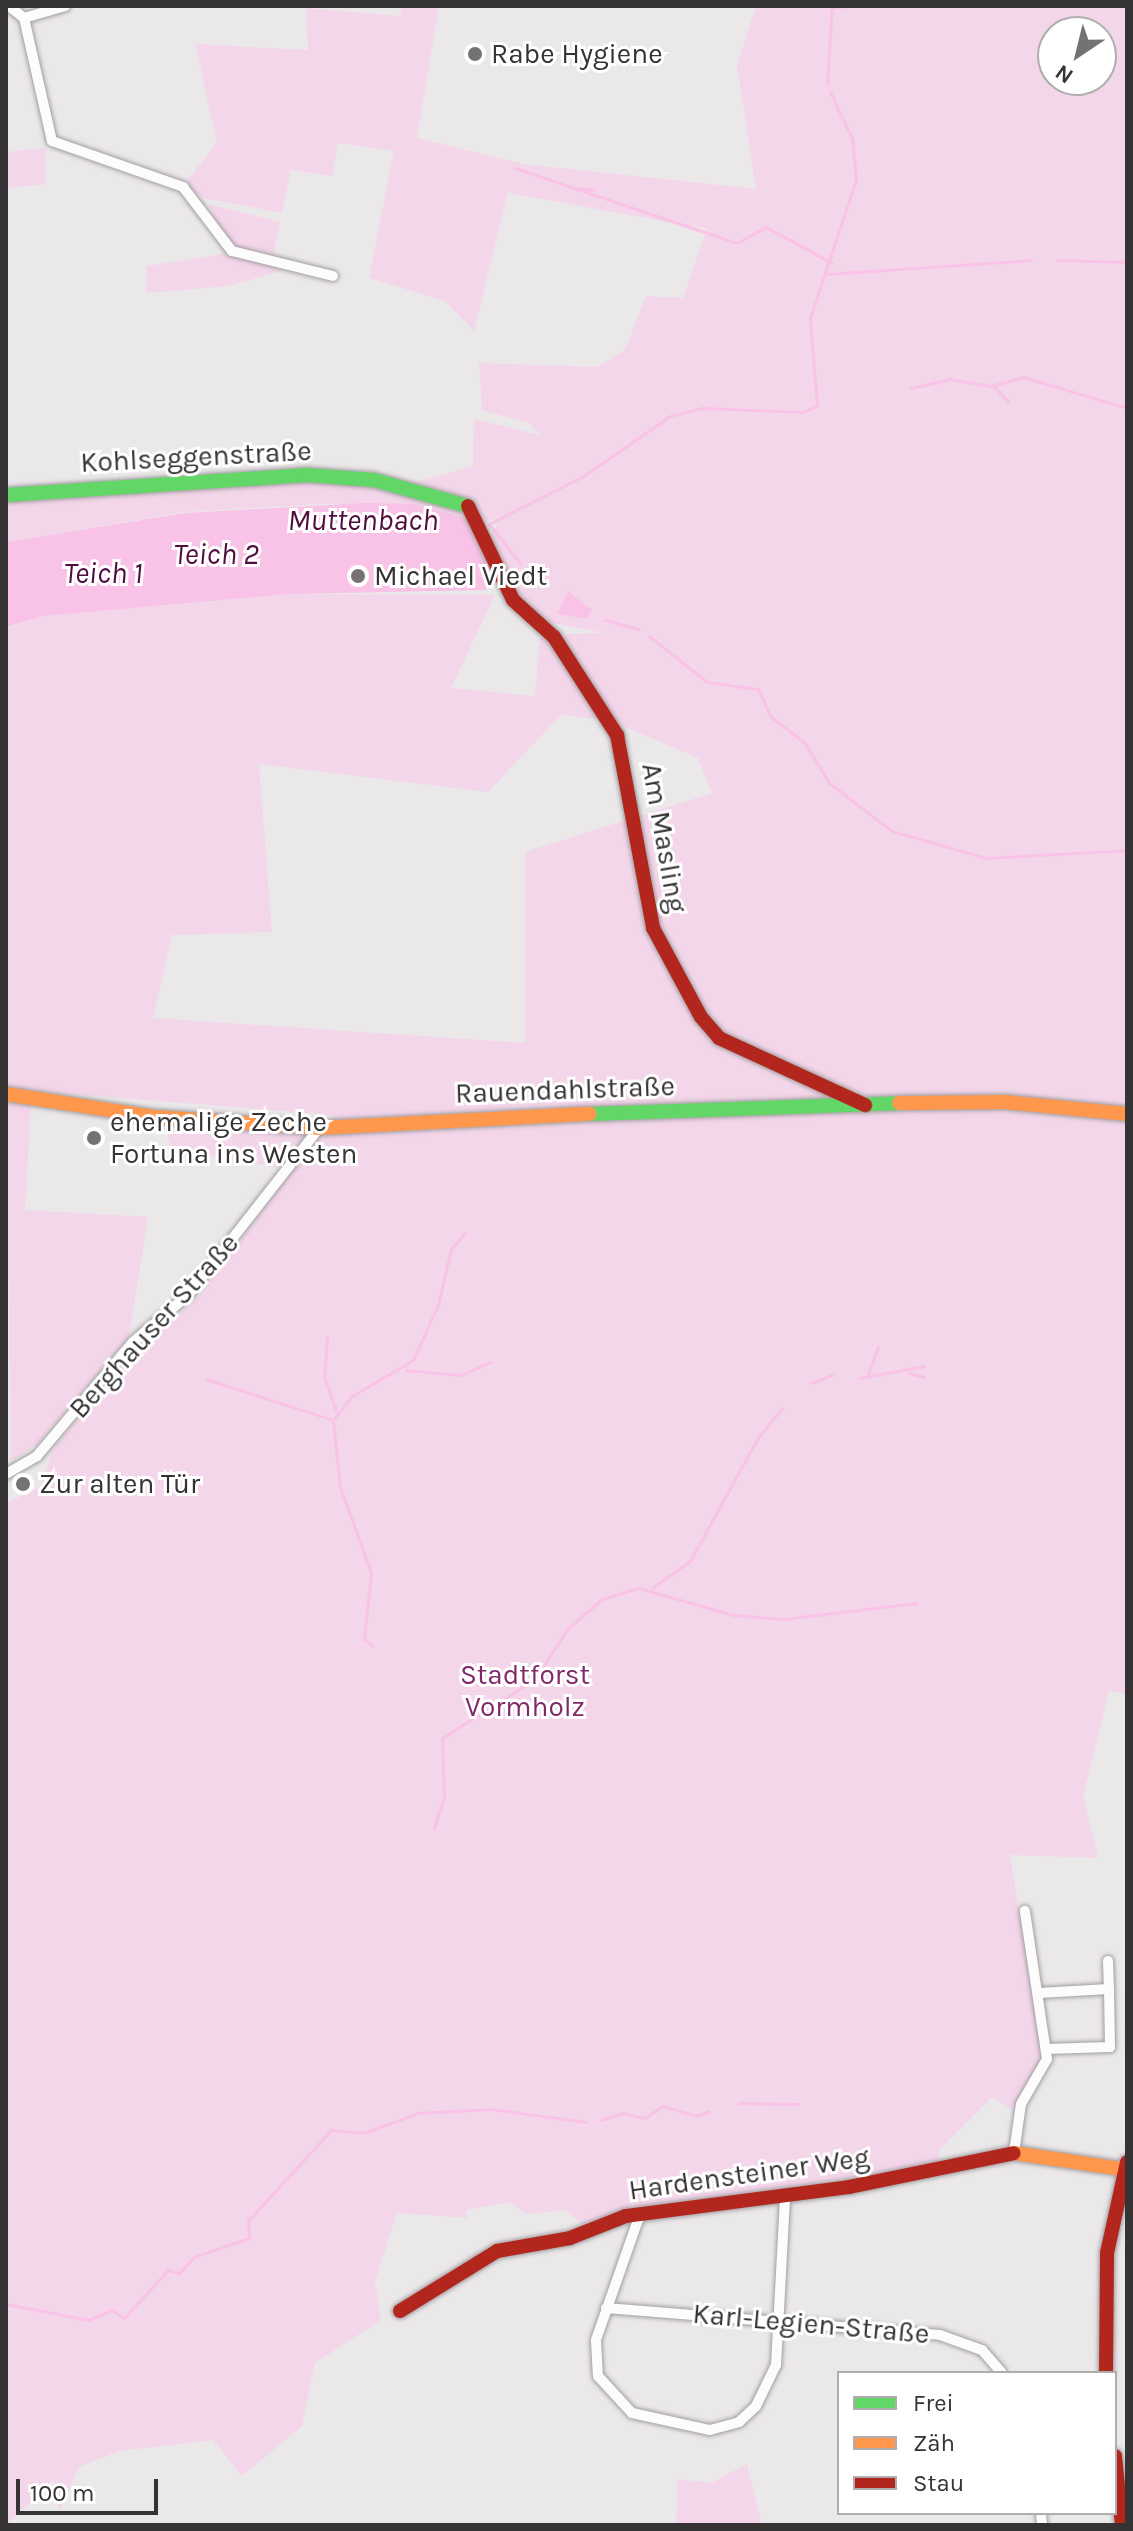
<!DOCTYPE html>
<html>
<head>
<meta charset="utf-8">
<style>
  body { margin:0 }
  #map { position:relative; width:1133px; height:2531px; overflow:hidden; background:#ebe8ea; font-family:Karla,sans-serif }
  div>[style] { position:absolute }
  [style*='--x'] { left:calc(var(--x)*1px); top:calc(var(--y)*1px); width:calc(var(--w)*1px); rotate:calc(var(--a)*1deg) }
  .green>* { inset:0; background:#f4d6ea }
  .water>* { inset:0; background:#f9c2e7 }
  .stream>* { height:3px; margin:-1.5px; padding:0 1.5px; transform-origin:1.5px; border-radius:1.5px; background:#f9c2e7 }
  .roads { filter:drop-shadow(0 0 2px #a29fa1) drop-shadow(0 0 2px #a29fa1) }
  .street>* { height:10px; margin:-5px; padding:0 5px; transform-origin:5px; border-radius:5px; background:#fcfcfc }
  .fast>* { height:14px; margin:-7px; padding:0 7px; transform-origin:7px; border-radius:7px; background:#63d668 }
  .slow>* { height:14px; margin:-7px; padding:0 7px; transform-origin:7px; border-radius:7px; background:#ff974d }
  .jam>* { height:14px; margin:-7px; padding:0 7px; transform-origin:7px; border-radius:7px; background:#b3261e }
  .dots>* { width:22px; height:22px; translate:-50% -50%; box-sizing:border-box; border:4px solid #fff; border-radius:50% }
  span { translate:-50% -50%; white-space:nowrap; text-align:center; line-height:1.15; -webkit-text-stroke:6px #fff; paint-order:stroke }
  .poi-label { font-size:28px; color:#363335 }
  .left { translate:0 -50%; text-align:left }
  .street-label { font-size:28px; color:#363335 }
  .park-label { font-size:28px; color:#7f2969 }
  .water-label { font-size:30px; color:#500e40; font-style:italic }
  .frame { position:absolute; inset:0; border:8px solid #363335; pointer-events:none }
  .legend { position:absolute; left:837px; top:2371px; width:280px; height:144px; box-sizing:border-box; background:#fff; border:2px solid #afadae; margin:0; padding:10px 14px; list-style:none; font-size:24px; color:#363335 }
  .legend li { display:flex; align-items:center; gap:16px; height:40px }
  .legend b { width:40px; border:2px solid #afadae }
  .north { position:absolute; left:1037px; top:16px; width:80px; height:80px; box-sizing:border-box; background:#fff; border:2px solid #afadae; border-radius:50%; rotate:215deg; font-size:22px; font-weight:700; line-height:32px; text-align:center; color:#363335 }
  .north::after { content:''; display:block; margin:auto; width:28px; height:36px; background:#757274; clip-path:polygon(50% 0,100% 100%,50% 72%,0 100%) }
  .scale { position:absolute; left:16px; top:2479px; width:142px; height:36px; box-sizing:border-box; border:4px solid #363335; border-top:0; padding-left:10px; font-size:24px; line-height:28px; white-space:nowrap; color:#363335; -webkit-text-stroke:6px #fff; paint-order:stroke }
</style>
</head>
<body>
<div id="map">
  <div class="green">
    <div style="clip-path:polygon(evenodd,402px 6px,439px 6px,417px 138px,523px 164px,756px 189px,737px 65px,756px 6px,1127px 6px,1127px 1694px,1109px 1691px,1083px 1797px,1098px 1858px,1010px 1855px,1043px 2058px,1012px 2110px,992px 2097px,939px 2150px,940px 2165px,643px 2207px,582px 2224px,566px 2210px,526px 2214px,509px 2202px,466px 2210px,467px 2218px,397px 2213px,375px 2282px,381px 2320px,315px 2363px,302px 2426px,242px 2476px,213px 2440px,119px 2451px,79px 2467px,59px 2513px,54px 2479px,6px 2525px,6px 1503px,40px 1487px,53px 1450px,117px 1368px,197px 1299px,334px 1115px,6px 1089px,6px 628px,44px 616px,292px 594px,495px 595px,451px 688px,535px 696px,540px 635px,604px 633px,543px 621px,513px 590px,490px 540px,499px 518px,486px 522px,414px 504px,322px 504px,185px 512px,6px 542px,6px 499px,233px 481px,405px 485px,473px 466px,474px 419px,540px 435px,529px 423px,482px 410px,479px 363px,597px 367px,625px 350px,646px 296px,683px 298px,707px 229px,508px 193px,474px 331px,445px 301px,369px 278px,394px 151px,338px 143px,332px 176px,291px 170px,282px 213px,204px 198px,184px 185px,217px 142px,195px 44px,308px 50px,306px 8px,400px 16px,402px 6px,1053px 32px,1101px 32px,1101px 80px,1053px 80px,1053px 32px,402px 6px,562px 714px,613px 722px,698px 758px,712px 793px,525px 852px,525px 1043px,153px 1018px,172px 935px,272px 932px,259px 764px,488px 792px,562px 714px)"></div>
    <div style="clip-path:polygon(45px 148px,46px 184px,6px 188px,6px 152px)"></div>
    <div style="clip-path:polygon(208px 204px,280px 222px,271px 266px,281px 271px,229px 286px,146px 293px,147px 266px,234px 252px)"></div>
    <div style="clip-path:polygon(6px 1101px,31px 1104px,25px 1210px,148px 1217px,129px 1337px,38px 1443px,11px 1462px)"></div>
    <div style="clip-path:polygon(164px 1123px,308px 1134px,275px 1167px,172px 1150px)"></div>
    <div style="clip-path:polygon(747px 2464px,762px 2525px,676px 2524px,678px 2479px,711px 2483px)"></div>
  </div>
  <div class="water">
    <div style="clip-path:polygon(365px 503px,414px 504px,486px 523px,486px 590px,291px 594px,44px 616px,6px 627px,6px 542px,185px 513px)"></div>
    <div style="clip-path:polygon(568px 591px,592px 610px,587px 619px,557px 614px)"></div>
  </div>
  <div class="stream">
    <div style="--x:1065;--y:6;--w:1;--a:0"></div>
    <div style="--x:832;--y:8;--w:15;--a:-8"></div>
    <div style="--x:827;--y:83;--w:77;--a:-86.3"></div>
    <div style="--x:515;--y:168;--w:234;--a:18.7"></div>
    <div style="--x:737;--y:243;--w:33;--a:-29"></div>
    <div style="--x:766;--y:227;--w:75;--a:28.6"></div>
    <div style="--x:578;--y:188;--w:16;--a:7"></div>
    <div style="--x:1057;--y:260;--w:70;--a:1.6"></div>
    <div style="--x:828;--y:274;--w:203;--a:-3.9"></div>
    <div style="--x:994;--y:387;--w:20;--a:45"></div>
    <div style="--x:911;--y:388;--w:40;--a:-13"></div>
    <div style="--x:950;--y:379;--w:41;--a:9.9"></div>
    <div style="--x:990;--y:386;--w:34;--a:-15"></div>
    <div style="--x:1023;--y:377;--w:109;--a:16.6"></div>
    <div style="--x:520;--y:563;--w:50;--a:-128.5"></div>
    <div style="--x:489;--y:524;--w:108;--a:-27"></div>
    <div style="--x:585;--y:475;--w:103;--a:-34.8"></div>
    <div style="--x:670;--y:416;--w:34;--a:-14"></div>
    <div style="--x:703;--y:408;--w:101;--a:2.3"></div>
    <div style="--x:804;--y:412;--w:15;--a:-28"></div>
    <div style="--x:817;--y:405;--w:87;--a:-94.6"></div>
    <div style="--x:810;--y:318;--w:145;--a:-71.6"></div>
    <div style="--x:856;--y:180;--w:42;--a:-95.4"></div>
    <div style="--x:852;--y:138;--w:51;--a:-115.6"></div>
    <div style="--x:534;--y:576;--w:6;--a:39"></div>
    <div style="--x:605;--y:620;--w:35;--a:15"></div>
    <div style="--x:649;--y:636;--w:74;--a:38.4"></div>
    <div style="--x:707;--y:682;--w:51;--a:7.8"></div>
    <div style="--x:758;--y:689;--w:31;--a:65"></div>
    <div style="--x:771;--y:717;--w:43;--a:37.4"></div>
    <div style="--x:805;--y:743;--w:47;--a:59"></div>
    <div style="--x:829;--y:783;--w:79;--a:37.3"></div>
    <div style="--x:892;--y:831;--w:98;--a:16"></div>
    <div style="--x:986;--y:858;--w:141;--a:-3.2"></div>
    <div style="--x:327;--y:1337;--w:39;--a:94"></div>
    <div style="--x:324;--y:1376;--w:37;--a:71"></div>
    <div style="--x:406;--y:1370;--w:55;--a:5.2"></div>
    <div style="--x:461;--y:1375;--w:32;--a:-24"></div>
    <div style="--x:909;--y:1373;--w:16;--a:15"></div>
    <div style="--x:867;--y:1377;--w:32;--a:-70"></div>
    <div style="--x:860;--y:1378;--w:65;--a:-10.6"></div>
    <div style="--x:206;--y:1379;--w:133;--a:17.9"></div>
    <div style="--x:812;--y:1383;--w:22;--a:-22"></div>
    <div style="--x:652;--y:1588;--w:47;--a:-35.4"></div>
    <div style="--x:690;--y:1561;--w:139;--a:-61.2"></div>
    <div style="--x:757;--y:1439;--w:40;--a:-51"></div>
    <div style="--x:373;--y:1646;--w:11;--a:-142"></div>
    <div style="--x:364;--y:1639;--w:66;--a:-83.9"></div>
    <div style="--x:371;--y:1573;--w:91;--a:-109.8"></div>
    <div style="--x:340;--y:1487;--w:67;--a:-96"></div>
    <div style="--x:333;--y:1420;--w:31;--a:-52"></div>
    <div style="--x:352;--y:1396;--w:71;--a:-30.5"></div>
    <div style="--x:413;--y:1360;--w:60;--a:-65.6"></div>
    <div style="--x:438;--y:1305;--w:57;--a:-76.9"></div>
    <div style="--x:451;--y:1249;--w:21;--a:-49"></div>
    <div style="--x:434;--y:1828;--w:32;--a:-72"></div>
    <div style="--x:444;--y:1798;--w:60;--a:-91.9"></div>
    <div style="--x:442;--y:1738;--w:110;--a:-32.4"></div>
    <div style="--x:535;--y:1679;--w:61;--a:-57.1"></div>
    <div style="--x:568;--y:1628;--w:45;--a:-40.5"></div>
    <div style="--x:602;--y:1599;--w:39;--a:-17"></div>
    <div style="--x:639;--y:1588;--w:98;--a:16"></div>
    <div style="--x:733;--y:1615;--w:50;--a:4.6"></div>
    <div style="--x:783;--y:1619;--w:134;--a:-6.9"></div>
    <div style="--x:739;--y:2103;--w:59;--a:1"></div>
    <div style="--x:601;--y:2120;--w:22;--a:-18"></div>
    <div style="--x:622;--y:2113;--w:24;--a:12"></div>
    <div style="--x:645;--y:2118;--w:21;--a:-35"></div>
    <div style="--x:662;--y:2106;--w:35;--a:16"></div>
    <div style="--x:696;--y:2116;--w:14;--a:-21"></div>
    <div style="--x:6;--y:2304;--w:84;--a:11"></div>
    <div style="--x:88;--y:2320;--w:26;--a:-23"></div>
    <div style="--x:112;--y:2310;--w:14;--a:34"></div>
    <div style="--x:124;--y:2318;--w:65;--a:-47.5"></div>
    <div style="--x:168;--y:2270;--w:11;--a:15"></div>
    <div style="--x:179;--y:2273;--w:22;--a:-47"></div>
    <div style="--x:194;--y:2257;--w:58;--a:-19.1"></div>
    <div style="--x:249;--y:2238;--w:17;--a:-93"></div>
    <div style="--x:248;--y:2221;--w:123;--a:-47.6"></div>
    <div style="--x:331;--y:2130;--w:33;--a:5"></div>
    <div style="--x:364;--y:2133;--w:58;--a:-20.3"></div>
    <div style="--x:418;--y:2113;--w:73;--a:-3.1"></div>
    <div style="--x:491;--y:2109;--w:96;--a:7.8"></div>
  </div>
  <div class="roads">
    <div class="street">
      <div style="--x:9;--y:6;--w:19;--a:39"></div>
      <div style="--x:24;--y:18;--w:126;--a:77.2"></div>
      <div style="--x:52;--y:141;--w:139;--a:19.3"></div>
      <div style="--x:183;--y:187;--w:81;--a:52.6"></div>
      <div style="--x:232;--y:251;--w:104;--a:13.9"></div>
      <div style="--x:24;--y:18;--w:43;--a:-16.3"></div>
      <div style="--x:6;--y:1474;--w:36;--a:-30"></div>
      <div style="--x:37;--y:1456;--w:149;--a:-49.9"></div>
      <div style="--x:133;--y:1342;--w:74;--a:-40.6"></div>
      <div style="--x:189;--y:1294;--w:211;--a:-51.9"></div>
      <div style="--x:1108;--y:1961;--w:28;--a:88"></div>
      <div style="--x:1039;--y:1993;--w:70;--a:-3.3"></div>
      <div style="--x:1109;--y:1989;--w:58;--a:89"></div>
      <div style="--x:1110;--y:2047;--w:64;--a:178.2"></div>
      <div style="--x:1014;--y:2153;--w:49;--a:-81.9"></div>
      <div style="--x:1021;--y:2104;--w:52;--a:-60"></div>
      <div style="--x:1047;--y:2059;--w:150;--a:-98.5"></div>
      <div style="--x:639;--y:2217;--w:130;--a:109.3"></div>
      <div style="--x:596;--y:2340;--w:36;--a:87"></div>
      <div style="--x:598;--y:2376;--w:50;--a:47.4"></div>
      <div style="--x:632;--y:2413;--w:80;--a:12.3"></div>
      <div style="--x:710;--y:2430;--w:30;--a:-15"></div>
      <div style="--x:739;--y:2422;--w:23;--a:-43"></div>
      <div style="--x:756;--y:2406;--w:46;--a:-64"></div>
      <div style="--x:776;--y:2365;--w:168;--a:-86.9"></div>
      <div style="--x:606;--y:2308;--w:335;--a:4.6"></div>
      <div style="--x:940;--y:2335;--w:45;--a:19.7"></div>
      <div style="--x:982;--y:2350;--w:30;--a:49"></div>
      <div style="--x:1041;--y:2513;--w:12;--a:85"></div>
    </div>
    <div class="fast">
      <div style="--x:6;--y:495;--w:302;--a:-3.8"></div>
      <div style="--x:307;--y:475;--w:67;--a:4.3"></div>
      <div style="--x:374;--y:480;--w:98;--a:15.5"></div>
      <div style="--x:590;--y:1114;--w:309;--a:-2"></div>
    </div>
    <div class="slow">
      <div style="--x:6;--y:1094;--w:151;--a:8.8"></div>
      <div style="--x:155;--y:1117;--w:164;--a:3.8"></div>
      <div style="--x:319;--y:1128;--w:271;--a:-3"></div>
      <div style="--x:899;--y:1103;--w:106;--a:-0.5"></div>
      <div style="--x:1005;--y:1102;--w:123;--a:5.6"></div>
      <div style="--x:1014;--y:2153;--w:110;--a:8.4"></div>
    </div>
    <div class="jam">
      <div style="--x:468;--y:506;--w:104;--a:64.4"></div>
      <div style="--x:513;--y:600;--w:55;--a:42.1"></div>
      <div style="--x:554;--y:637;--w:117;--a:57.3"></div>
      <div style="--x:617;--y:735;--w:196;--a:79.4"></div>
      <div style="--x:653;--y:928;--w:101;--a:61.7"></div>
      <div style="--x:701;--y:1017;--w:28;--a:49"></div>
      <div style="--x:719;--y:1038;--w:161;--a:24.7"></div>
      <div style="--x:400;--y:2311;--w:114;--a:-31.7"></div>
      <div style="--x:497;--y:2251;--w:74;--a:-10.1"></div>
      <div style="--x:570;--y:2238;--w:60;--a:-21.4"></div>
      <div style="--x:626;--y:2216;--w:225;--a:-7.4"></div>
      <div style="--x:849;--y:2187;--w:168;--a:-11.6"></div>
      <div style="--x:1106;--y:2373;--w:120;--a:-89.5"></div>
      <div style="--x:1107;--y:2253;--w:93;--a:-77.6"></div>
      <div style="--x:1115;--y:2456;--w:69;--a:84.2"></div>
    </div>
  </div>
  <div class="dots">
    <div style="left:475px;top:54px;background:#757274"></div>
    <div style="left:358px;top:576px;background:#757274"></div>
    <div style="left:94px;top:1138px;background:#757274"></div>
    <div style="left:23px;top:1484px;background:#757274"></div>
  </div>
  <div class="poi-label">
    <span class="left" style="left:491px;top:54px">Rabe Hygiene</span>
    <span class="left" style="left:374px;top:576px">Michael Viedt</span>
    <span class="left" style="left:110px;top:1138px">ehemalige Zeche<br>Fortuna ins Westen</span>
    <span class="left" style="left:39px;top:1484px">Zur alten Tür</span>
  </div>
  <div class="street-label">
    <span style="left:196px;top:457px;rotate:-3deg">Kohlseggenstraße</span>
    <span style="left:664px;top:838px;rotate:80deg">Am Masling</span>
    <span style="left:565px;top:1090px;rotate:-2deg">Rauendahlstraße</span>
    <span style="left:154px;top:1326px;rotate:-48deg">Berghauser Straße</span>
    <span style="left:749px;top:2174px;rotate:-8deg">Hardensteiner Weg</span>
    <span style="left:811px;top:2324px;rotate:5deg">Karl-Legien-Straße</span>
  </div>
  <div class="park-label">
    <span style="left:525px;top:1691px">Stadtforst<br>Vormholz</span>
  </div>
  <div class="water-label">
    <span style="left:363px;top:520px">Muttenbach</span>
    <span style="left:216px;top:554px">Teich 2</span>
    <span style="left:103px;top:573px">Teich 1</span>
  </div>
  <div class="frame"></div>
  <ul class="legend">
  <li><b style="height:10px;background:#63d668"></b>Frei</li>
  <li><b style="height:10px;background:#ff974d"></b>Zäh</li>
  <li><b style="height:10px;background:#b3261e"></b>Stau</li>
  </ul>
  <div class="north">N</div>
  <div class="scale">100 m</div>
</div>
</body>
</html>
